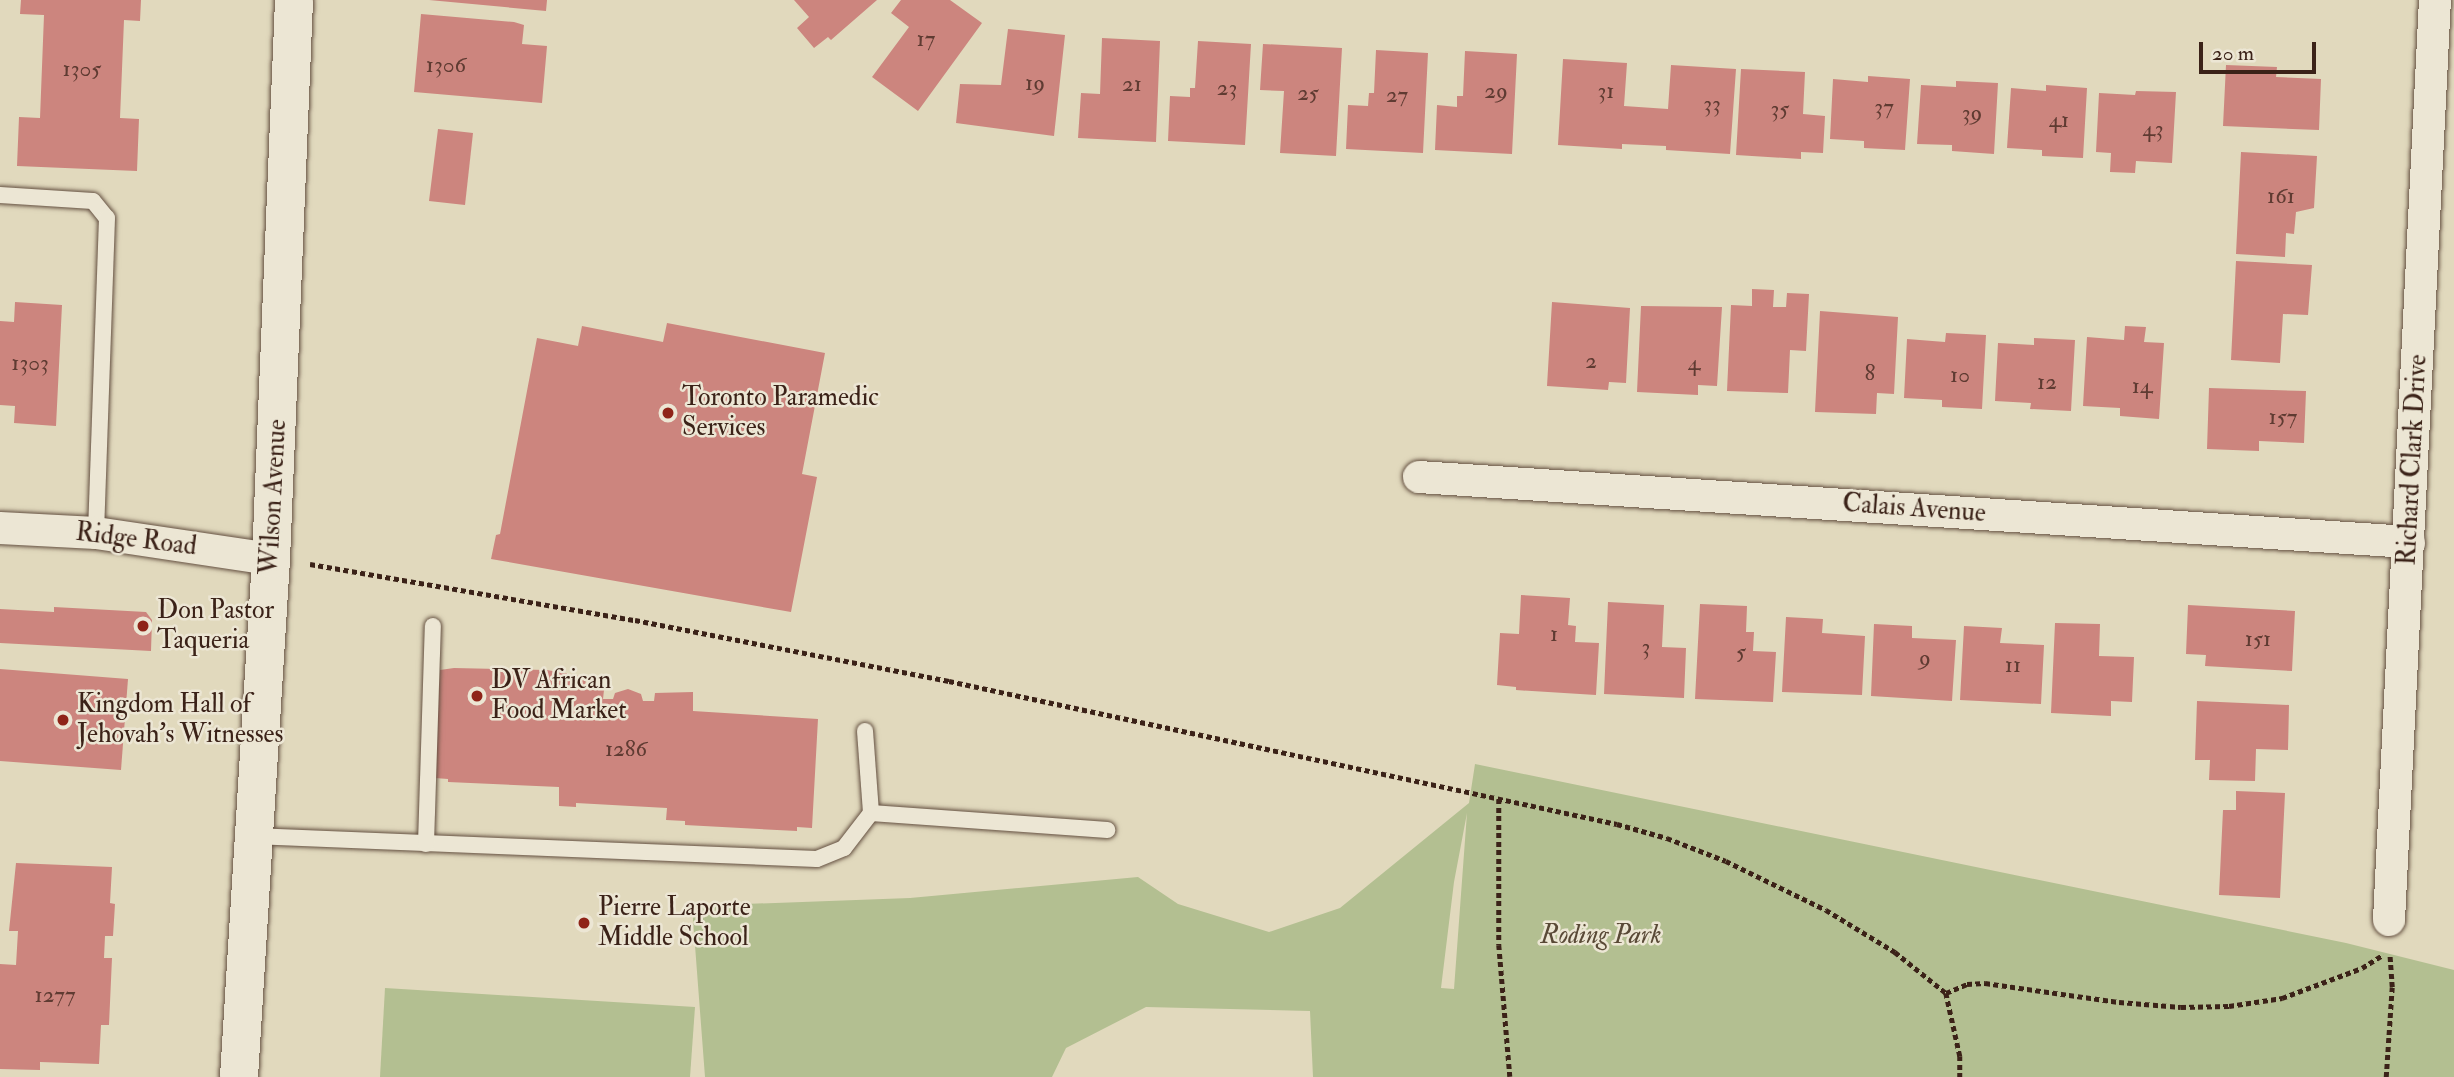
<!DOCTYPE html>
<html>
<head>
<meta charset="utf-8">
<style>
  body { margin:0 }
  #map { position:relative; width:2454px; height:1077px; overflow:hidden; background:#e1d9bd; font-family:"IM FELL Double Pica",serif }
  div>[style] { position:absolute }
  [style*='--x'] { left:calc(var(--x)*1px); top:calc(var(--y)*1px); width:calc(var(--w)*1px); rotate:calc(var(--a)*1deg) }
  .green>* { inset:0; background:#b3bf91 }
  .building>* { inset:0; background:#cc857e }
  .path>* { height:4.5px; margin-top:-2.25px; transform-origin:0; background:repeating-linear-gradient(90deg,#3b2218 0 5px,transparent 0 8.5px) }
  .roads { filter:drop-shadow(0 0 2px #645041) drop-shadow(0 0 2px #645041) }
  .service>* { height:16px; margin:-8px; padding:0 8px; transform-origin:8px; border-radius:8px; background:#ece6d4 }
  .minor>* { height:32px; margin:-16px; padding:0 16px; transform-origin:16px; border-radius:16px; background:#ece6d4 }
  .secondary>* { height:38px; margin:-19px; padding:0 19px; transform-origin:19px; border-radius:19px; background:#ece6d4 }
  .dots>* { width:19px; height:19px; translate:-50% -50%; box-sizing:border-box; border:4px solid #ece6d4; border-radius:50% }
  span { translate:-50% -50%; white-space:nowrap; text-align:center; line-height:1.15; -webkit-text-stroke:5px #ece6d4; paint-order:stroke }
  .number-label { font-size:23px; color:#5f3b32 }
  .number-label span { -webkit-text-stroke-width:0 }
  .poi-label { font-size:26px; color:#3b2218 }
  .left { translate:0 -50%; text-align:left }
  .street-label { font-size:26px; color:#3b2218 }
  .park-label { font-size:26px; color:#594936; font-style:italic }
  .scale { position:absolute; left:2199px; top:42px; width:117px; height:32px; box-sizing:border-box; border:4px solid #3b2218; border-top:0; padding-left:9px; font-size:21px; line-height:24px; white-space:nowrap; color:#3b2218; -webkit-text-stroke:5px #ece6d4; paint-order:stroke }
</style>
</head>
<body>
<div id="map">
  <div class="green">
    <div style="clip-path:polygon(evenodd,1475px 764px,2346px 943px,2454px 970px,2454px 1077px,1313px 1077px,1310px 1011px,1146px 1007px,1066px 1048px,1052px 1077px,705px 1077px,692px 906px,910px 898px,1138px 877px,1178px 904px,1269px 932px,1340px 908px,1469px 803px,1475px 764px,1467px 813px,1454px 989px,1441px 988px,1454px 882px,1467px 813px)"></div>
    <div style="clip-path:polygon(385px 988px,695px 1007px,690px 1077px,380px 1077px)"></div>
  </div>
  <div class="building">
    <div style="clip-path:polygon(21px 0,141px 0,140px 21px,124px 20px,120px 118px,139px 119px,137px 171px,17px 166px,19px 117px,40px 118px,44px 15px,20px 14px)"></div>
    <div style="clip-path:polygon(429px 0,547px 0,546px 11px)"></div>
    <div style="clip-path:polygon(794px 0,877px 0,831px 40px,828px 37px,814px 48px,797px 28px,809px 17px)"></div>
    <div style="clip-path:polygon(901px 0,950px 0,982px 23px,918px 111px,872px 77px,909px 27px,891px 13px)"></div>
    <div style="clip-path:polygon(421px 14px,514px 22px,524px 25px,522px 44px,547px 46px,542px 103px,414px 92px)"></div>
    <div style="clip-path:polygon(1008px 29px,1065px 35px,1054px 136px,956px 123px,960px 84px,1001px 85px)"></div>
    <div style="clip-path:polygon(1102px 38px,1160px 41px,1156px 142px,1078px 138px,1081px 93px,1100px 94px)"></div>
    <div style="clip-path:polygon(1198px 41px,1251px 44px,1245px 145px,1168px 141px,1170px 96px,1190px 97px,1190px 88px,1195px 88px)"></div>
    <div style="clip-path:polygon(1263px 44px,1342px 48px,1336px 156px,1280px 153px,1284px 91px,1260px 90px)"></div>
    <div style="clip-path:polygon(1376px 50px,1428px 53px,1423px 153px,1346px 149px,1348px 105px,1368px 106px,1369px 93px,1374px 93px)"></div>
    <div style="clip-path:polygon(1465px 51px,1517px 54px,1512px 154px,1435px 150px,1437px 105px,1457px 107px,1457px 96px,1463px 96px)"></div>
    <div style="clip-path:polygon(1563px 59px,1627px 63px,1624px 106px,1668px 109px,1671px 65px,1736px 69px,1730px 154px,1666px 150px,1666px 146px,1622px 144px,1622px 149px,1558px 145px)"></div>
    <div style="clip-path:polygon(2226px 65px,2277px 67px,2276px 77px,2321px 79px,2319px 130px,2223px 126px)"></div>
    <div style="clip-path:polygon(1741px 69px,1805px 72px,1803px 114px,1825px 116px,1823px 153px,1801px 152px,1801px 159px,1736px 155px)"></div>
    <div style="clip-path:polygon(1868px 76px,1910px 79px,1905px 150px,1864px 148px,1864px 141px,1830px 139px,1833px 79px,1868px 82px)"></div>
    <div style="clip-path:polygon(1956px 81px,1998px 83px,1994px 154px,1952px 151px,1952px 145px,1917px 144px,1921px 85px,1956px 87px)"></div>
    <div style="clip-path:polygon(2046px 85px,2087px 88px,2083px 158px,2042px 156px,2042px 150px,2007px 148px,2011px 88px,2046px 91px)"></div>
    <div style="clip-path:polygon(2136px 91px,2176px 92px,2172px 163px,2136px 161px,2135px 173px,2110px 172px,2111px 153px,2096px 152px,2099px 93px,2135px 95px)"></div>
    <div style="clip-path:polygon(438px 129px,473px 133px,465px 205px,429px 201px)"></div>
    <div style="clip-path:polygon(2241px 152px,2317px 156px,2314px 208px,2296px 212px,2294px 234px,2286px 233px,2285px 257px,2236px 254px)"></div>
    <div style="clip-path:polygon(2236px 261px,2312px 265px,2308px 315px,2283px 314px,2280px 363px,2231px 360px)"></div>
    <div style="clip-path:polygon(1752px 289px,1774px 290px,1773px 307px,1786px 307px,1787px 293px,1809px 294px,1806px 351px,1790px 350px,1788px 393px,1727px 391px,1731px 305px,1752px 306px)"></div>
    <div style="clip-path:polygon(15px 302px,62px 305px,56px 426px,14px 423px,15px 406px,0 405px,0 321px,14px 322px)"></div>
    <div style="clip-path:polygon(1552px 302px,1630px 308px,1626px 383px,1609px 382px,1608px 390px,1547px 386px)"></div>
    <div style="clip-path:polygon(1641px 306px,1722px 307px,1717px 386px,1698px 385px,1698px 395px,1637px 392px)"></div>
    <div style="clip-path:polygon(1820px 311px,1898px 317px,1894px 394px,1877px 393px,1876px 414px,1815px 412px)"></div>
    <div style="clip-path:polygon(667px 323px,825px 353px,802px 474px,817px 477px,791px 612px,491px 559px,496px 535px,500px 534px,537px 338px,578px 346px,582px 326px,663px 342px)"></div>
    <div style="clip-path:polygon(2125px 326px,2146px 327px,2144px 342px,2164px 343px,2159px 419px,2120px 416px,2120px 408px,2083px 406px,2087px 337px,2124px 340px)"></div>
    <div style="clip-path:polygon(1946px 333px,1986px 335px,1982px 409px,1942px 407px,1942px 400px,1904px 398px,1907px 339px,1945px 342px)"></div>
    <div style="clip-path:polygon(2034px 338px,2075px 340px,2071px 411px,2030px 409px,2031px 403px,1995px 401px,1998px 343px,2034px 345px)"></div>
    <div style="clip-path:polygon(2209px 388px,2306px 391px,2304px 443px,2259px 441px,2259px 451px,2207px 449px)"></div>
    <div style="clip-path:polygon(1521px 595px,1570px 598px,1568px 625px,1576px 626px,1575px 642px,1599px 643px,1596px 695px,1516px 690px,1516px 687px,1497px 685px,1500px 633px,1519px 634px)"></div>
    <div style="clip-path:polygon(1608px 602px,1664px 605px,1662px 647px,1686px 648px,1684px 698px,1604px 694px)"></div>
    <div style="clip-path:polygon(1700px 604px,1747px 606px,1746px 632px,1754px 632px,1753px 651px,1776px 652px,1773px 702px,1695px 699px)"></div>
    <div style="clip-path:polygon(2188px 605px,2295px 611px,2292px 671px,2205px 666px,2206px 655px,2186px 654px)"></div>
    <div style="clip-path:polygon(54px 607px,146px 612px,152px 620px,151px 651px,0 643px,0 609px,54px 612px)"></div>
    <div style="clip-path:polygon(1786px 617px,1823px 619px,1822px 633px,1865px 636px,1862px 695px,1782px 692px)"></div>
    <div style="clip-path:polygon(2055px 623px,2100px 624px,2099px 656px,2134px 657px,2132px 702px,2111px 701px,2111px 716px,2051px 713px)"></div>
    <div style="clip-path:polygon(1874px 624px,1912px 626px,1912px 638px,1956px 640px,1952px 701px,1871px 696px)"></div>
    <div style="clip-path:polygon(1964px 626px,2002px 628px,2000px 643px,2044px 645px,2041px 704px,1960px 700px)"></div>
    <div style="clip-path:polygon(454px 668px,547px 670px,586px 677px,585px 689px,604px 690px,603px 699px,613px 699px,615px 693px,628px 689px,641px 694px,643px 701px,654px 701px,655px 693px,693px 692px,693px 711px,818px 719px,812px 828px,797px 827px,797px 831px,685px 825px,685px 821px,666px 820px,667px 808px,576px 803px,576px 807px,559px 806px,559px 787px,448px 782px,448px 779px,435px 778px,440px 670px)"></div>
    <div style="clip-path:polygon(0 669px,128px 679px,121px 770px,0 761px)"></div>
    <div style="clip-path:polygon(2197px 701px,2289px 705px,2288px 750px,2256px 749px,2255px 781px,2209px 780px,2210px 760px,2195px 760px)"></div>
    <div style="clip-path:polygon(2236px 791px,2285px 793px,2280px 898px,2219px 895px,2223px 810px,2236px 810px)"></div>
    <div style="clip-path:polygon(16px 863px,112px 867px,110px 903px,115px 904px,113px 936px,105px 936px,104px 958px,112px 958px,109px 1025px,101px 1025px,99px 1064px,40px 1062px,40px 1070px,0 1069px,0 964px,16px 965px,18px 931px,9px 931px)"></div>
  </div>
  <div class="path">
    <div style="--x:310;--y:564;--w:330;--a:9.8"></div>
    <div style="--x:635;--y:620;--w:320;--a:11"></div>
    <div style="--x:949;--y:681;--w:683;--a:12.08"></div>
    <div style="--x:1617;--y:824;--w:52;--a:15.6"></div>
    <div style="--x:1667;--y:838;--w:63;--a:21.3"></div>
    <div style="--x:1726;--y:861;--w:111;--a:26.1"></div>
    <div style="--x:1826;--y:910;--w:81;--a:31.3"></div>
    <div style="--x:1895;--y:952;--w:65;--a:38.8"></div>
    <div style="--x:1946;--y:993;--w:65;--a:77.5"></div>
    <div style="--x:1960;--y:1056;--w:21;--a:90"></div>
    <div style="--x:1499;--y:799;--w:146;--a:90"></div>
    <div style="--x:1499;--y:945;--w:132;--a:85.2"></div>
    <div style="--x:1946;--y:993;--w:23;--a:-23"></div>
    <div style="--x:1967;--y:984;--w:18;--a:-3"></div>
    <div style="--x:1985;--y:983;--w:135;--a:8.1"></div>
    <div style="--x:2119;--y:1002;--w:62;--a:4.6"></div>
    <div style="--x:2181;--y:1007;--w:48;--a:-1.2"></div>
    <div style="--x:2229;--y:1006;--w:54;--a:-8.6"></div>
    <div style="--x:2282;--y:998;--w:85;--a:-20.6"></div>
    <div style="--x:2362;--y:968;--w:25;--a:-32"></div>
    <div style="--x:2386;--y:1077;--w:90;--a:-86.2"></div>
    <div style="--x:2392;--y:987;--w:32;--a:-94"></div>
  </div>
  <div class="roads">
    <div class="service">
      <div style="--x:0;--y:195;--w:93;--a:3.7"></div>
      <div style="--x:93;--y:201;--w:22;--a:51"></div>
      <div style="--x:107;--y:218;--w:315;--a:92"></div>
      <div style="--x:865;--y:731;--w:82;--a:85.8"></div>
      <div style="--x:253;--y:836;--w:564;--a:2.34"></div>
      <div style="--x:817;--y:859;--w:29;--a:-22"></div>
      <div style="--x:844;--y:848;--w:44;--a:-52.4"></div>
      <div style="--x:871;--y:813;--w:237;--a:4.1"></div>
      <div style="--x:426;--y:844;--w:218;--a:-88.2"></div>
    </div>
    <div class="minor">
      <div style="--x:1419;--y:477;--w:992;--a:3.76"></div>
      <div style="--x:0;--y:528;--w:96;--a:3"></div>
      <div style="--x:96;--y:533;--w:177;--a:8.5"></div>
      <div style="--x:2389;--y:920;--w:921;--a:-87.14"></div>
    </div>
    <div class="secondary">
      <div style="--x:239;--y:1077;--w:519;--a:-86.46"></div>
      <div style="--x:271;--y:559;--w:559;--a:-87.64"></div>
    </div>
  </div>
  <div class="dots">
    <div style="left:668px;top:413px;background:#8f2418"></div>
    <div style="left:143px;top:626px;background:#8f2418"></div>
    <div style="left:477px;top:696px;background:#8f2418"></div>
    <div style="left:63px;top:720px;background:#8f2418"></div>
    <div style="left:584px;top:923px;background:#8f2418"></div>
  </div>
  <div class="number-label">
    <span style="left:926px;top:39px">17</span>
    <span style="left:446px;top:65px">1306</span>
    <span style="left:82px;top:69px">1305</span>
    <span style="left:1035px;top:83px">19</span>
    <span style="left:1132px;top:84px">21</span>
    <span style="left:1227px;top:88px">23</span>
    <span style="left:1496px;top:91px">29</span>
    <span style="left:1606px;top:91px">31</span>
    <span style="left:1308px;top:93px">25</span>
    <span style="left:1397px;top:95px">27</span>
    <span style="left:1712px;top:104px">33</span>
    <span style="left:1884px;top:107px">37</span>
    <span style="left:1780px;top:109px">35</span>
    <span style="left:1972px;top:113px">39</span>
    <span style="left:2059px;top:120px">41</span>
    <span style="left:2153px;top:129px">43</span>
    <span style="left:2281px;top:196px">161</span>
    <span style="left:1591px;top:361px">2</span>
    <span style="left:30px;top:363px">1303</span>
    <span style="left:1694px;top:363px">4</span>
    <span style="left:1870px;top:373px">8</span>
    <span style="left:1960px;top:375px">10</span>
    <span style="left:2047px;top:382px">12</span>
    <span style="left:2142px;top:386px">14</span>
    <span style="left:2283px;top:417px">157</span>
    <span style="left:1554px;top:634px">1</span>
    <span style="left:2258px;top:639px">151</span>
    <span style="left:1646px;top:647px">3</span>
    <span style="left:1741px;top:652px">5</span>
    <span style="left:1925px;top:658px">9</span>
    <span style="left:2013px;top:665px">11</span>
    <span style="left:626px;top:749px">1286</span>
    <span style="left:55px;top:995px">1277</span>
  </div>
  <div class="poi-label">
    <span class="left" style="left:682px;top:413px">Toronto Paramedic<br>Services</span>
    <span class="left" style="left:157px;top:626px">Don Pastor<br>Taqueria</span>
    <span class="left" style="left:491px;top:696px">DV African<br>Food Market</span>
    <span class="left" style="left:77px;top:720px">Kingdom Hall of<br>Jehovah's Witnesses</span>
    <span class="left" style="left:598px;top:923px">Pierre Laporte<br>Middle School</span>
  </div>
  <div class="street-label">
    <span style="left:2413px;top:460px;rotate:-87deg">Richard Clark Drive</span>
    <span style="left:274px;top:497px;rotate:-87deg">Wilson Avenue</span>
    <span style="left:1914px;top:509px;rotate:4deg">Calais Avenue</span>
    <span style="left:136px;top:540px;rotate:7deg">Ridge Road</span>
  </div>
  <div class="park-label">
    <span style="left:1601px;top:936px">Roding Park</span>
  </div>
  <div class="scale">20 m</div>
</div>
</body>
</html>
